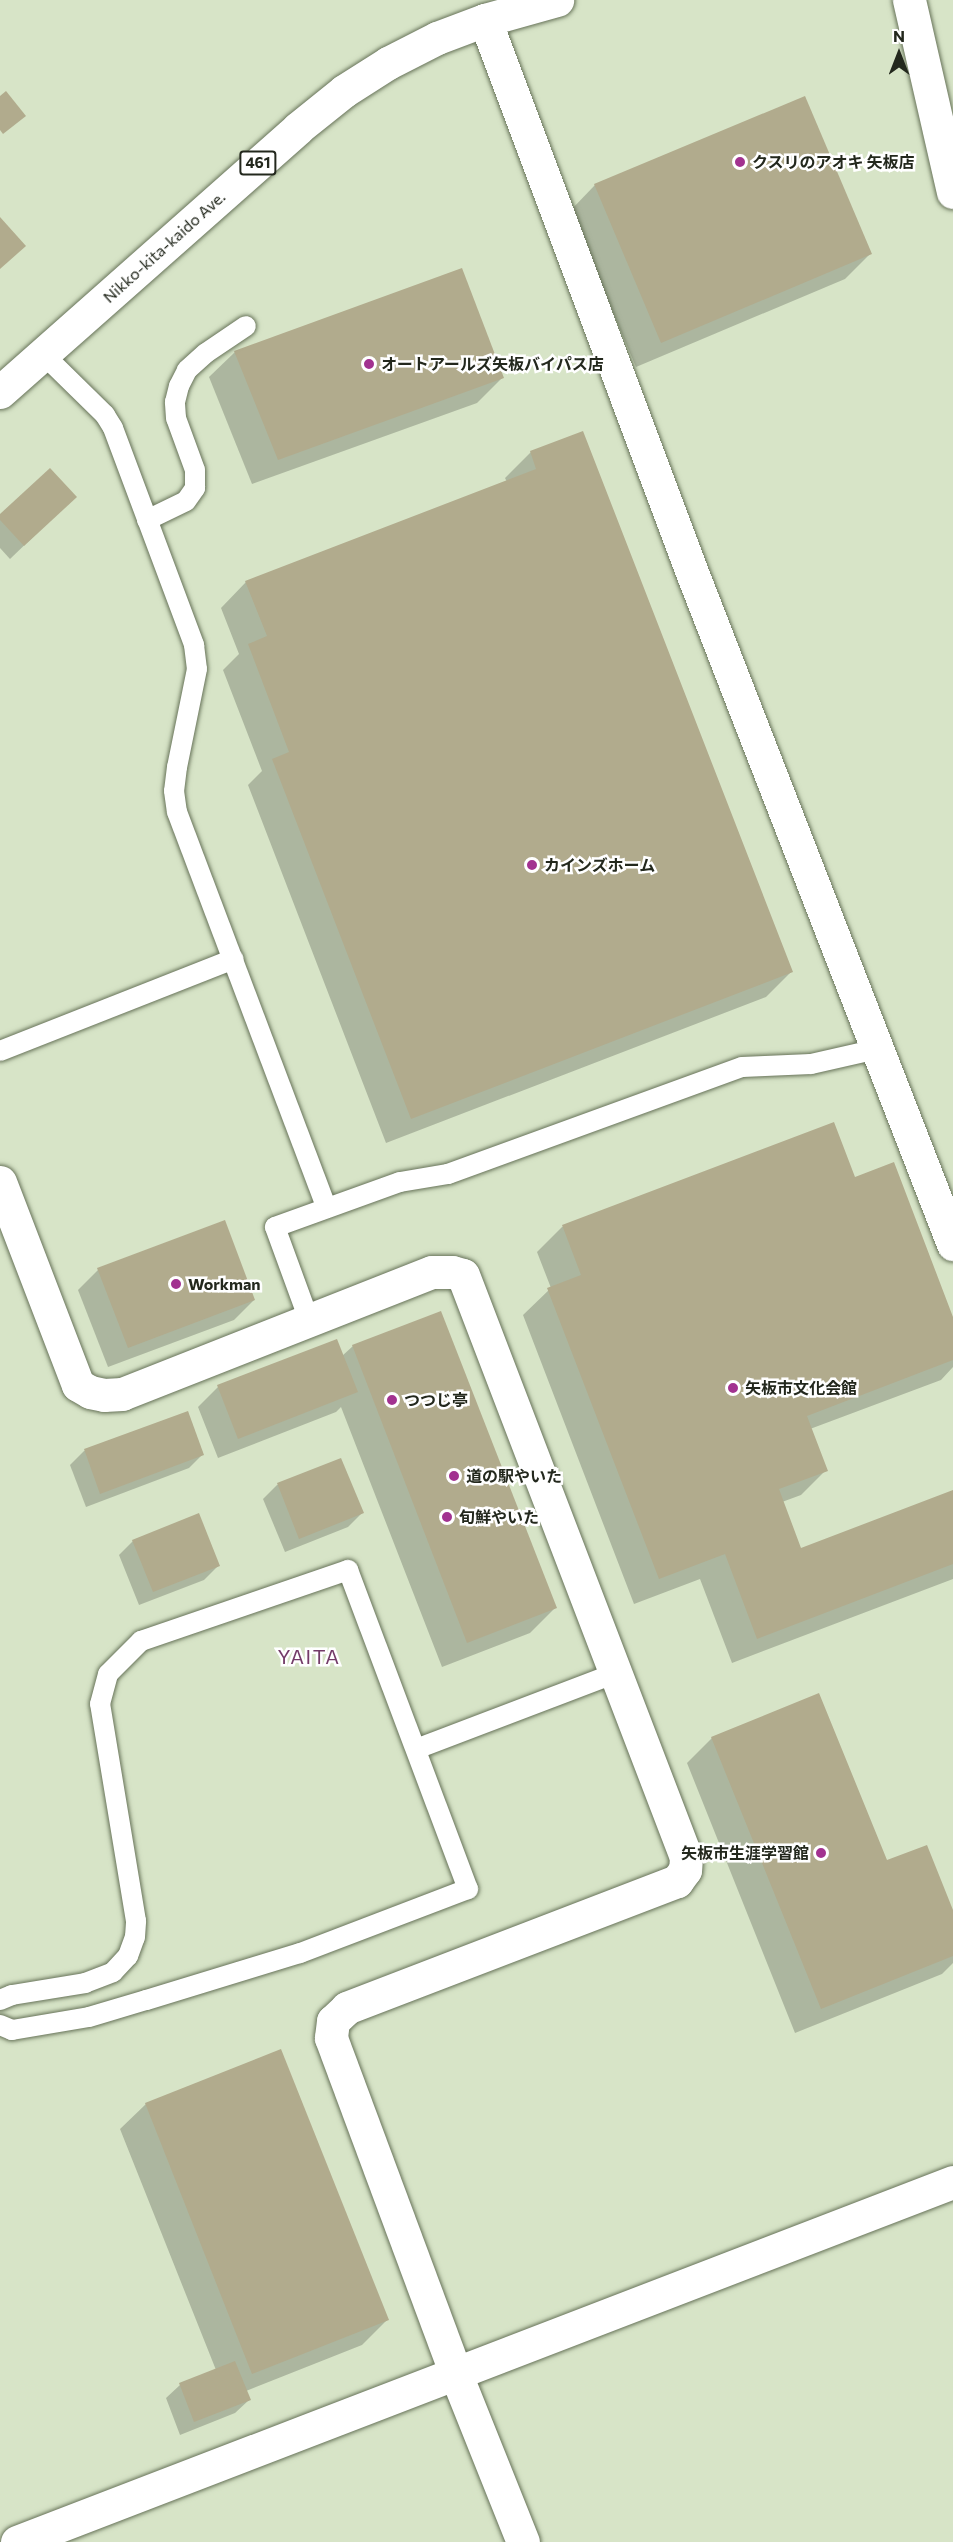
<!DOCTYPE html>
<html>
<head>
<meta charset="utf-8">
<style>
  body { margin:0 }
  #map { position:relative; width:953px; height:2542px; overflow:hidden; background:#d7e4c7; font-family:Commissioner,"Noto Sans JP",sans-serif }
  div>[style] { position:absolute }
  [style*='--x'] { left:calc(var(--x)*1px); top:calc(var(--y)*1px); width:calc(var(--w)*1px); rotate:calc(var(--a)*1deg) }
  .shadow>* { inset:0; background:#0003 }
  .building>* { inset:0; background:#b1ab8d }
  .roads { filter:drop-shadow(0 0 2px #677359) drop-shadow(0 0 2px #677359) }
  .service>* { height:20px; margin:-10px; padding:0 10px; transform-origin:10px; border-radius:10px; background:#fff }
  .minor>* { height:33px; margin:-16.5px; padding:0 16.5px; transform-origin:16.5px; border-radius:16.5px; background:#fff }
  .trunk>* { height:33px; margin:-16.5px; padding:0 16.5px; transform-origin:16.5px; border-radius:16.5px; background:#fff }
  .dots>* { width:16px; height:16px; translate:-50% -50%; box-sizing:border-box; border:3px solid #fff; border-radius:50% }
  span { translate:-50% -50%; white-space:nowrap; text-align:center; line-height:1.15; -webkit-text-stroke:5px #fff; paint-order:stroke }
  .shield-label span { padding:2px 4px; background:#fff; border:2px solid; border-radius:4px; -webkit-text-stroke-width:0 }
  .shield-label { font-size:15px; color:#23281d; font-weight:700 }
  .poi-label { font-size:16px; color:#23281d; font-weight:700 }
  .left { translate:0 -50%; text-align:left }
  .right { translate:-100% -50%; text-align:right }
  .street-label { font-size:16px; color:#23281d }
  .quarter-label { font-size:20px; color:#733b68; letter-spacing:1.5px }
  .north { position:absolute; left:869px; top:24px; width:60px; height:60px; -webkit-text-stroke:4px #fff; paint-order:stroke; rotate:0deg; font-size:16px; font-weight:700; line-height:24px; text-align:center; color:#23281d }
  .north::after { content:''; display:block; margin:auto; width:21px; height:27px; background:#23281d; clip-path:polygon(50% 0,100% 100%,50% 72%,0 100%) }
</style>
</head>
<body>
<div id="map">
  <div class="shadow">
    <div style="clip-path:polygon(595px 185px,870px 254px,845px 279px,636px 367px,570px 211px)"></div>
    <div style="clip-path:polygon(235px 352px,502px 378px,477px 403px,252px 484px,209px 377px)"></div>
    <div style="clip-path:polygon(531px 452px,791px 972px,766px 997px,386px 1143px,248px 785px,262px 771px,223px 670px,239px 654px,221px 608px,246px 582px,507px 482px,505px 478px)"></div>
    <div style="clip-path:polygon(61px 510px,10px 559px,0 548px,0 516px)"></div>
    <div style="clip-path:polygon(833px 1124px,854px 1179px,953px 1321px,953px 1367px,941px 1380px,810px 1429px,826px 1470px,801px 1495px,782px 1502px,801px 1550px,953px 1492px,953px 1579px,732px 1663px,700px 1579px,634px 1604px,523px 1315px,551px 1288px,537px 1252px,562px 1227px)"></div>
    <div style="clip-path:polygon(98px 1270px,254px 1300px,234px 1320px,108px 1367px,78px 1290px)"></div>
    <div style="clip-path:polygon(353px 1346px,555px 1608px,530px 1633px,442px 1667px,341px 1407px,336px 1412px,218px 1458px,198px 1407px,218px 1387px,342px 1356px)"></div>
    <div style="clip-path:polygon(187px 1413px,203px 1454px,189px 1468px,86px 1507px,70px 1465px,84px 1451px)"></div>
    <div style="clip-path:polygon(341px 1460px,362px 1513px,348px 1527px,285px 1552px,263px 1499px,277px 1485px)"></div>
    <div style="clip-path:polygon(133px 1541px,218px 1566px,204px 1580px,139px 1605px,119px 1555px)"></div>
    <div style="clip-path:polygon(712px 1738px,886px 1862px,953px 1914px,953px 1963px,942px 1974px,795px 2033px,687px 1763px)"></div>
    <div style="clip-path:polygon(146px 2104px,387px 2320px,362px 2345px,246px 2391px,249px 2400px,235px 2413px,180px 2435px,166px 2398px,180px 2385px,216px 2370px,120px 2129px)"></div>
  </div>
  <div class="building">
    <div style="clip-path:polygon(6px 91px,26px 116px,3px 134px,0 130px,0 96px)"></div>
    <div style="clip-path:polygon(805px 96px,872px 254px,661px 343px,594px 184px)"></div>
    <div style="clip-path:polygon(0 217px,26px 246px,0 269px)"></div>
    <div style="clip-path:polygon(462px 268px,504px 378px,278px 460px,234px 351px)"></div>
    <div style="clip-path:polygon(583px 431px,793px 972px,411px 1119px,272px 759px,289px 752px,248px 644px,267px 636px,245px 581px,536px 469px,530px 451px)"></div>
    <div style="clip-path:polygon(50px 468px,77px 497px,24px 546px,0 520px,0 514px)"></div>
    <div style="clip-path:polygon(834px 1122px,855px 1177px,894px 1162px,953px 1317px,953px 1360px,807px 1416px,828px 1471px,779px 1489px,801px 1548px,953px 1490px,953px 1564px,757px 1639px,725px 1554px,659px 1579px,547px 1288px,581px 1275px,562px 1225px)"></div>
    <div style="clip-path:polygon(225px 1220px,255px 1300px,128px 1348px,97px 1268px)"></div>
    <div style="clip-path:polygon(441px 1311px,557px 1608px,467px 1643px,352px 1345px)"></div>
    <div style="clip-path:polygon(337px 1339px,358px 1392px,238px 1439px,217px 1385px)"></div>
    <div style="clip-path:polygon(188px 1411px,204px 1455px,100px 1494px,84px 1449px)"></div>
    <div style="clip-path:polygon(341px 1458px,364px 1513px,299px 1539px,277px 1483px)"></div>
    <div style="clip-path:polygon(199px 1513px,220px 1566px,153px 1592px,132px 1540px)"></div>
    <div style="clip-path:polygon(819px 1693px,887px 1860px,927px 1845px,953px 1910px,953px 1956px,821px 2009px,711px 1737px)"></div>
    <div style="clip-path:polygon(281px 2049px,389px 2320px,252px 2374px,145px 2103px)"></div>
    <div style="clip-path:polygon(235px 2361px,251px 2400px,194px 2422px,179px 2383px)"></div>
  </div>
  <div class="roads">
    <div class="service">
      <div style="--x:43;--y:354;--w:87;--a:44.5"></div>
      <div style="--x:105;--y:415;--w:15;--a:58"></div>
      <div style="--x:113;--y:428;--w:232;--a:69.5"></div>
      <div style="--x:194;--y:645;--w:24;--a:83"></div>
      <div style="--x:197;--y:669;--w:100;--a:101.5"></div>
      <div style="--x:177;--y:767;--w:24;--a:97"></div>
      <div style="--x:174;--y:791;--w:21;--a:82"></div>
      <div style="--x:177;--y:812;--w:423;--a:69.3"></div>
      <div style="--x:147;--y:520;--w:43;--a:-26"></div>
      <div style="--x:186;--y:501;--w:16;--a:-55"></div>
      <div style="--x:195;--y:488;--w:18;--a:-90"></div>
      <div style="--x:195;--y:470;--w:55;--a:-110.1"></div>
      <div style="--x:176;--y:418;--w:16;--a:-94"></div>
      <div style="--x:175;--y:402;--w:16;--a:-76"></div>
      <div style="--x:179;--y:386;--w:18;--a:-63"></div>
      <div style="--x:187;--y:370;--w:25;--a:-42"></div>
      <div style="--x:206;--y:353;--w:48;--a:-34"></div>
      <div style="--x:0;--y:1051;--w:251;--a:-21.5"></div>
      <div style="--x:309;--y:1320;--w:99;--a:-110.1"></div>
      <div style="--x:275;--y:1227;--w:133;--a:-19.8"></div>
      <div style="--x:400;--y:1182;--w:49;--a:-9.5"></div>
      <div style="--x:448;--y:1174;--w:313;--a:-20"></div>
      <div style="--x:742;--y:1067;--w:69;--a:-2.5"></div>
      <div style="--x:811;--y:1064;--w:68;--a:-12.8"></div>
      <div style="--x:416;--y:1749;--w:214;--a:-20.8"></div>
      <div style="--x:0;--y:2000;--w:13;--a:-23"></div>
      <div style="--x:12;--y:1995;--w:74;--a:-9.3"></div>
      <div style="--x:85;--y:1983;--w:30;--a:-21"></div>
      <div style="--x:113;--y:1972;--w:22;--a:-47"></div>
      <div style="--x:128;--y:1956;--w:20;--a:-70"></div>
      <div style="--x:135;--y:1937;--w:16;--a:-86"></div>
      <div style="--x:136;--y:1921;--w:220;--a:-99.4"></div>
      <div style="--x:100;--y:1704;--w:31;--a:-75"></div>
      <div style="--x:108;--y:1674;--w:47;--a:-45"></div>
      <div style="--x:141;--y:1641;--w:219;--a:-18.9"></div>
      <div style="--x:348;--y:1570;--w:341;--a:69.4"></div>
      <div style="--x:468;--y:1889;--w:180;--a:159.1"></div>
      <div style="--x:300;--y:1953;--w:161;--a:163"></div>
      <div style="--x:146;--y:2000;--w:59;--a:163.4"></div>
      <div style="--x:89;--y:2017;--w:78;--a:170.4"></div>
      <div style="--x:12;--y:2030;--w:13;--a:-157"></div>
    </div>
    <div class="minor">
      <div style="--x:909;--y:0;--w:197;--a:77.1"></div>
      <div style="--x:485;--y:20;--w:593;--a:69.46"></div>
      <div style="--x:693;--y:575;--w:718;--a:68.76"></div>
      <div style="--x:0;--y:1182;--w:217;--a:69"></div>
      <div style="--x:78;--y:1385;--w:14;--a:30"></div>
      <div style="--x:90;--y:1392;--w:14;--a:12"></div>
      <div style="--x:104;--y:1395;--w:18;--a:-3"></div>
      <div style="--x:122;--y:1394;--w:333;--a:-21.5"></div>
      <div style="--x:432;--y:1272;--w:20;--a:0"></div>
      <div style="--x:452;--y:1272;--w:11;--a:15"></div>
      <div style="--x:463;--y:1275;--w:623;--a:69.04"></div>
      <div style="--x:686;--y:1857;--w:13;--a:94"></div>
      <div style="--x:685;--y:1870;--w:14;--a:126"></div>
      <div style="--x:677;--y:1881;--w:354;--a:159"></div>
      <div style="--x:347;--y:2008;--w:19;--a:137"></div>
      <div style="--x:333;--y:2021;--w:17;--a:97"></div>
      <div style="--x:331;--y:2038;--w:356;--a:69.6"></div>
      <div style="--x:455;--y:2372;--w:183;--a:68.2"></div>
      <div style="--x:17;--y:2542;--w:1003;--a:-21.04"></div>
    </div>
    <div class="trunk">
      <div style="--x:0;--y:392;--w:398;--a:-41.5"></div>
      <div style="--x:298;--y:128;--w:59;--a:-38.8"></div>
      <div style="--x:344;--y:91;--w:52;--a:-32.5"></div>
      <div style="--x:388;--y:63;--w:55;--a:-27"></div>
      <div style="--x:437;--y:38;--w:51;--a:-20.6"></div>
      <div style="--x:485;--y:20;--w:75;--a:-15.5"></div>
    </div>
  </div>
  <div class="dots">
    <div style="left:740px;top:162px;background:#a23290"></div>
    <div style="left:369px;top:364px;background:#a23290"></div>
    <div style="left:532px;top:865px;background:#a23290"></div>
    <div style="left:176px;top:1284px;background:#a23290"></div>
    <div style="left:733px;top:1388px;background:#a23290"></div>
    <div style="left:392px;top:1400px;background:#a23290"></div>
    <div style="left:454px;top:1476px;background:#a23290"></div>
    <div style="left:447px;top:1517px;background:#a23290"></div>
    <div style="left:821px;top:1853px;background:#a23290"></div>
  </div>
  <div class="shield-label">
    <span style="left:258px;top:163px">461</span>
  </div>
  <div class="poi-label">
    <span class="left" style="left:752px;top:162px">クスリのアオキ 矢板店</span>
    <span class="left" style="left:381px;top:364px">オートアールズ矢板バイパス店</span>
    <span class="left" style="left:544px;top:865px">カインズホーム</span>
    <span class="left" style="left:188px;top:1284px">Workman</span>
    <span class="left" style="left:745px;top:1388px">矢板市文化会館</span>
    <span class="left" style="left:404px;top:1400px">つつじ亭</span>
    <span class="left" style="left:466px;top:1476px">道の駅やいた</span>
    <span class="left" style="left:459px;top:1517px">旬鮮やいた</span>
    <span class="right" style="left:809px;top:1853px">矢板市生涯学習館</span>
  </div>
  <div class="street-label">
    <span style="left:164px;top:247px;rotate:-42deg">Nikko-kita-kaido Ave.</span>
  </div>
  <div class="quarter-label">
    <span style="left:309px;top:1656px">YAITA</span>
  </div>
  <div class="north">N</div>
</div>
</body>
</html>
